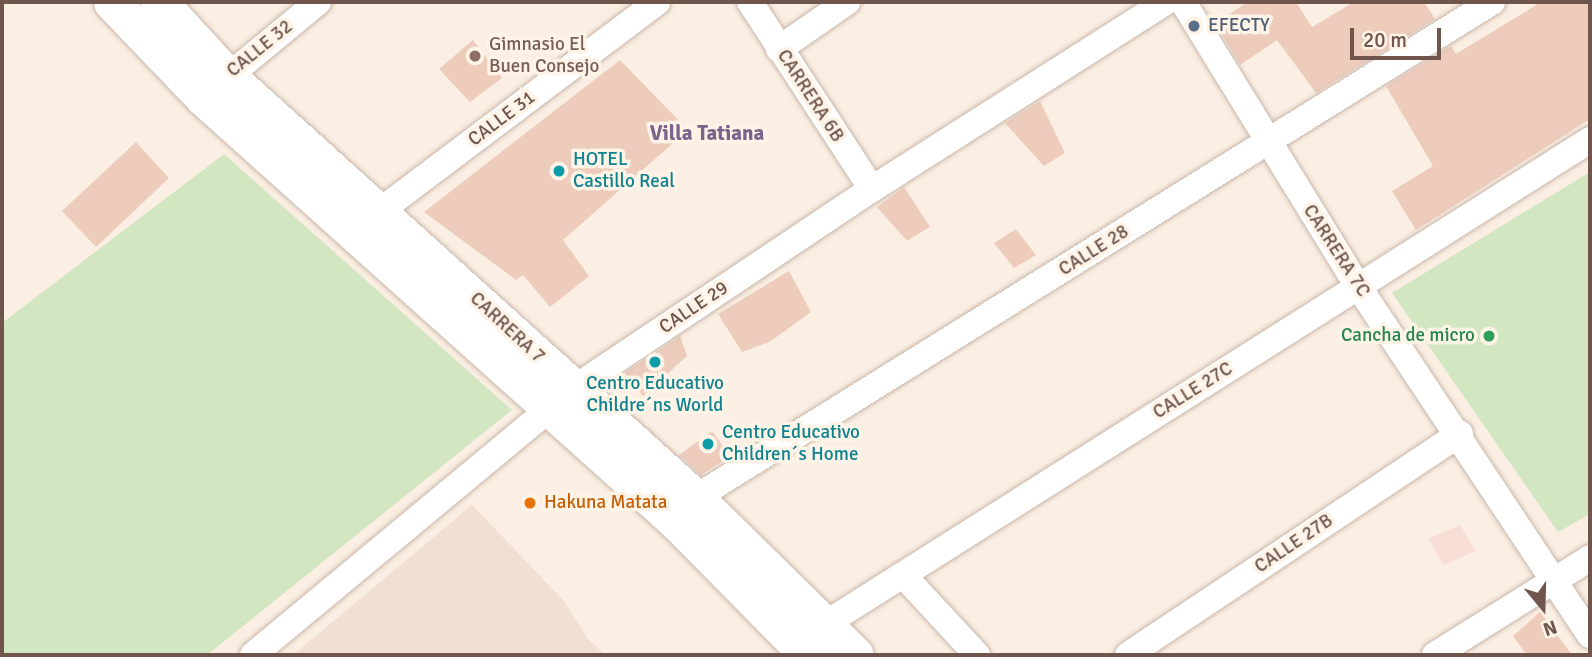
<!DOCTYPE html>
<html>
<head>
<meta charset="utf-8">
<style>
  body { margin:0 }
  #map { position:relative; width:1592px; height:657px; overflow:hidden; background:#faefe2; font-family:Signika,sans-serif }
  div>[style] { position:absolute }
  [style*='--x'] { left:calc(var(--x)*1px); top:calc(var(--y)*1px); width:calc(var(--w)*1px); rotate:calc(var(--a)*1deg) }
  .residential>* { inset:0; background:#f1e0d1 }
  .commercial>* { inset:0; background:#f9ded6 }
  .green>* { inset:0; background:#d2e6c2 }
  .building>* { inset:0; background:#edccbc }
  .roads { filter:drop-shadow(0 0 2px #c9b6aa) drop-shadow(0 0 2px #c9b6aa) }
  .street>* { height:26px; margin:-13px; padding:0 13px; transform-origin:13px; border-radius:13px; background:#fff }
  .secondary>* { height:37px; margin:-18.5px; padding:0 18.5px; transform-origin:18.5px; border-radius:18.5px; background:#fff }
  .dots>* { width:19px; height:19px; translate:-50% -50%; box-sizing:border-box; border:4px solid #fdf3e7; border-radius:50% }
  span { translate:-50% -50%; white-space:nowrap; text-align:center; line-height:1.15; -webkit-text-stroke:7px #fdf3e7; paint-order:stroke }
  .service-label { font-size:19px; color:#4e5e75 }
  .left { translate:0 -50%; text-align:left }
  .education-label { font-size:19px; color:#785e54 }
  .street-label { font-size:19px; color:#6f554b }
  .culture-label { font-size:19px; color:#0d838f }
  .leisure-label { font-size:19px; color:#27864d }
  .right { translate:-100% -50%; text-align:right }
  .food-label { font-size:19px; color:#c56008 }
  .neighbourhood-label { font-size:21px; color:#7b638c; font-weight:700 }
  .frame { position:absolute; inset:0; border:4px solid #6f554b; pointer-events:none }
  .north { position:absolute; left:1508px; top:573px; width:70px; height:70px; -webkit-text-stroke:5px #fdf3e7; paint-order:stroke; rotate:161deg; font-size:19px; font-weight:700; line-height:28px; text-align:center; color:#6f554b }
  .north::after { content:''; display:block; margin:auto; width:24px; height:32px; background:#6f554b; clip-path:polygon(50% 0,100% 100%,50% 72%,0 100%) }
  .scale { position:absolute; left:1350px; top:28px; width:91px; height:32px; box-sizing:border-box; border:4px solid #6f554b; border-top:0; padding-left:9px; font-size:21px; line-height:24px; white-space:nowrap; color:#6f554b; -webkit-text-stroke:5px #fdf3e7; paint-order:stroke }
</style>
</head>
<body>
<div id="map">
  <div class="residential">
    <div style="clip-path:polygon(472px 505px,564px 601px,588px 639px,605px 655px,293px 655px)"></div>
  </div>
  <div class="commercial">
    <div style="clip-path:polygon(1460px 525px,1476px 551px,1443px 565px,1429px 538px)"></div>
  </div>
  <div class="green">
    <div style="clip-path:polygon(224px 154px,512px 410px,207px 655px,2px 655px,2px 323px)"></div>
    <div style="clip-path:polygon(1590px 172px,1590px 514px,1558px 532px,1392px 293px)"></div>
  </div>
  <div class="building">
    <div style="clip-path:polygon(1248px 2px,1296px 2px,1312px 27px,1354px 2px,1424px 2px,1435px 19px,1316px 93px,1277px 40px,1240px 65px,1215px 23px)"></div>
    <div style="clip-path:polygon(1541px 2px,1590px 2px,1590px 119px,1416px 230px,1392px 191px,1433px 166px,1386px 86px,1451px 46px,1456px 54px)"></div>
    <div style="clip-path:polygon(473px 40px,502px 78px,470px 102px,439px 69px)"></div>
    <div style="clip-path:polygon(620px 60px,688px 130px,563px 240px,589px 276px,550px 307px,523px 275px,516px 280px,424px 212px)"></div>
    <div style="clip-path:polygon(1040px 101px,1065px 153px,1044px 166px,1005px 123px)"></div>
    <div style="clip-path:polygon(136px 142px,169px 178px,96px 247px,62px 211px)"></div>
    <div style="clip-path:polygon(904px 187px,930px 227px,907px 241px,877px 207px)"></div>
    <div style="clip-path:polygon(1016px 229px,1036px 255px,1014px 268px,994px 243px)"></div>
    <div style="clip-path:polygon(789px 271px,811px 312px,771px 341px,742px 352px,718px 314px)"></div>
    <div style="clip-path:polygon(680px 336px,687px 356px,643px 396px,625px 373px)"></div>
    <div style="clip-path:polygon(712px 431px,730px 456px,701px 475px,679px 455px)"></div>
    <div style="clip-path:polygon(1540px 612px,1572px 655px,1527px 655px,1513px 636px)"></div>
  </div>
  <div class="roads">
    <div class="street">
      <div style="--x:750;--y:2;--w:223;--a:56.9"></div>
      <div style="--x:1183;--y:2;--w:334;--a:58.4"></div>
      <div style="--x:1358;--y:286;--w:419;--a:56.4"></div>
      <div style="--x:779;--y:49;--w:83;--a:-34.7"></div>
      <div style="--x:214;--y:88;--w:135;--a:-39.6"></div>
      <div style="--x:380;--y:211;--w:347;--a:-37"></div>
      <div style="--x:695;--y:498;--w:939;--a:-31.9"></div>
      <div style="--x:903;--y:575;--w:109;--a:47.2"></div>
      <div style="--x:811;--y:633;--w:922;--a:-32.33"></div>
      <div style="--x:253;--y:655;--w:416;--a:-39.7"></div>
      <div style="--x:573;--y:389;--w:360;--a:-33.8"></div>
      <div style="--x:872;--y:189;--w:348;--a:-32.5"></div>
      <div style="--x:1128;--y:655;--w:399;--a:-33.7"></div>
      <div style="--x:1435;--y:655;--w:183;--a:-32"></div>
    </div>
    <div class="secondary">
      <div style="--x:112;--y:2;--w:132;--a:46.2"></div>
      <div style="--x:203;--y:97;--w:637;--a:41.88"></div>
      <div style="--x:677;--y:522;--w:187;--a:45.4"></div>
      <div style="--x:159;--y:2;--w:100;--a:47.4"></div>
      <div style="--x:227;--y:76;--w:630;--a:42.04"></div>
      <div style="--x:695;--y:498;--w:224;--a:44.5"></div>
    </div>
  </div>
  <div class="dots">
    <div style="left:1194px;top:26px;background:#5c6f8a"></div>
    <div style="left:475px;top:56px;background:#8d6e63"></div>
    <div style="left:559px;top:171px;background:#0f9aa8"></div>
    <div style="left:1489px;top:336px;background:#2e9e5b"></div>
    <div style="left:655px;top:362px;background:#0f9aa8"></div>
    <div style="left:708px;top:444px;background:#0f9aa8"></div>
    <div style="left:530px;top:503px;background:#e8710a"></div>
  </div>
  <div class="service-label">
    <span class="left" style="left:1208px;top:26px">EFECTY</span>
  </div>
  <div class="education-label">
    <span class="left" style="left:489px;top:56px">Gimnasio El<br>Buen Consejo</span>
  </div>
  <div class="street-label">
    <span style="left:260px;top:49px;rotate:-39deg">CALLE 32</span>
    <span style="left:810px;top:96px;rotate:57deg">CARRERA 6B</span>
    <span style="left:502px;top:119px;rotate:-37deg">CALLE 31</span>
    <span style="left:1094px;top:251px;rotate:-32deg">CALLE 28</span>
    <span style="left:1336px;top:251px;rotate:57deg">CARRERA 7C</span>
    <span style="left:694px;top:308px;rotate:-34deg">CALLE 29</span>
    <span style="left:507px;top:328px;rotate:43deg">CARRERA 7</span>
    <span style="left:1193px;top:391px;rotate:-32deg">CALLE 27C</span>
    <span style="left:1294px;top:544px;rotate:-34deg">CALLE 27B</span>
  </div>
  <div class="culture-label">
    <span class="left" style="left:573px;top:171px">HOTEL<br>Castillo Real</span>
    <span style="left:655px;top:395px">Centro Educativo<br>Childre´ns World</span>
    <span class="left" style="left:722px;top:444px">Centro Educativo<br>Children´s Home</span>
  </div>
  <div class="leisure-label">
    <span class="right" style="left:1475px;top:336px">Cancha de micro</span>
  </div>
  <div class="food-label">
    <span class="left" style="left:544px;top:503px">Hakuna Matata</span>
  </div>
  <div class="neighbourhood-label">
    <span style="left:707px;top:133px">Villa Tatiana</span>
  </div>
  <div class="frame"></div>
  <div class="north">N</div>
  <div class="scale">20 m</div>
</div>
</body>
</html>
